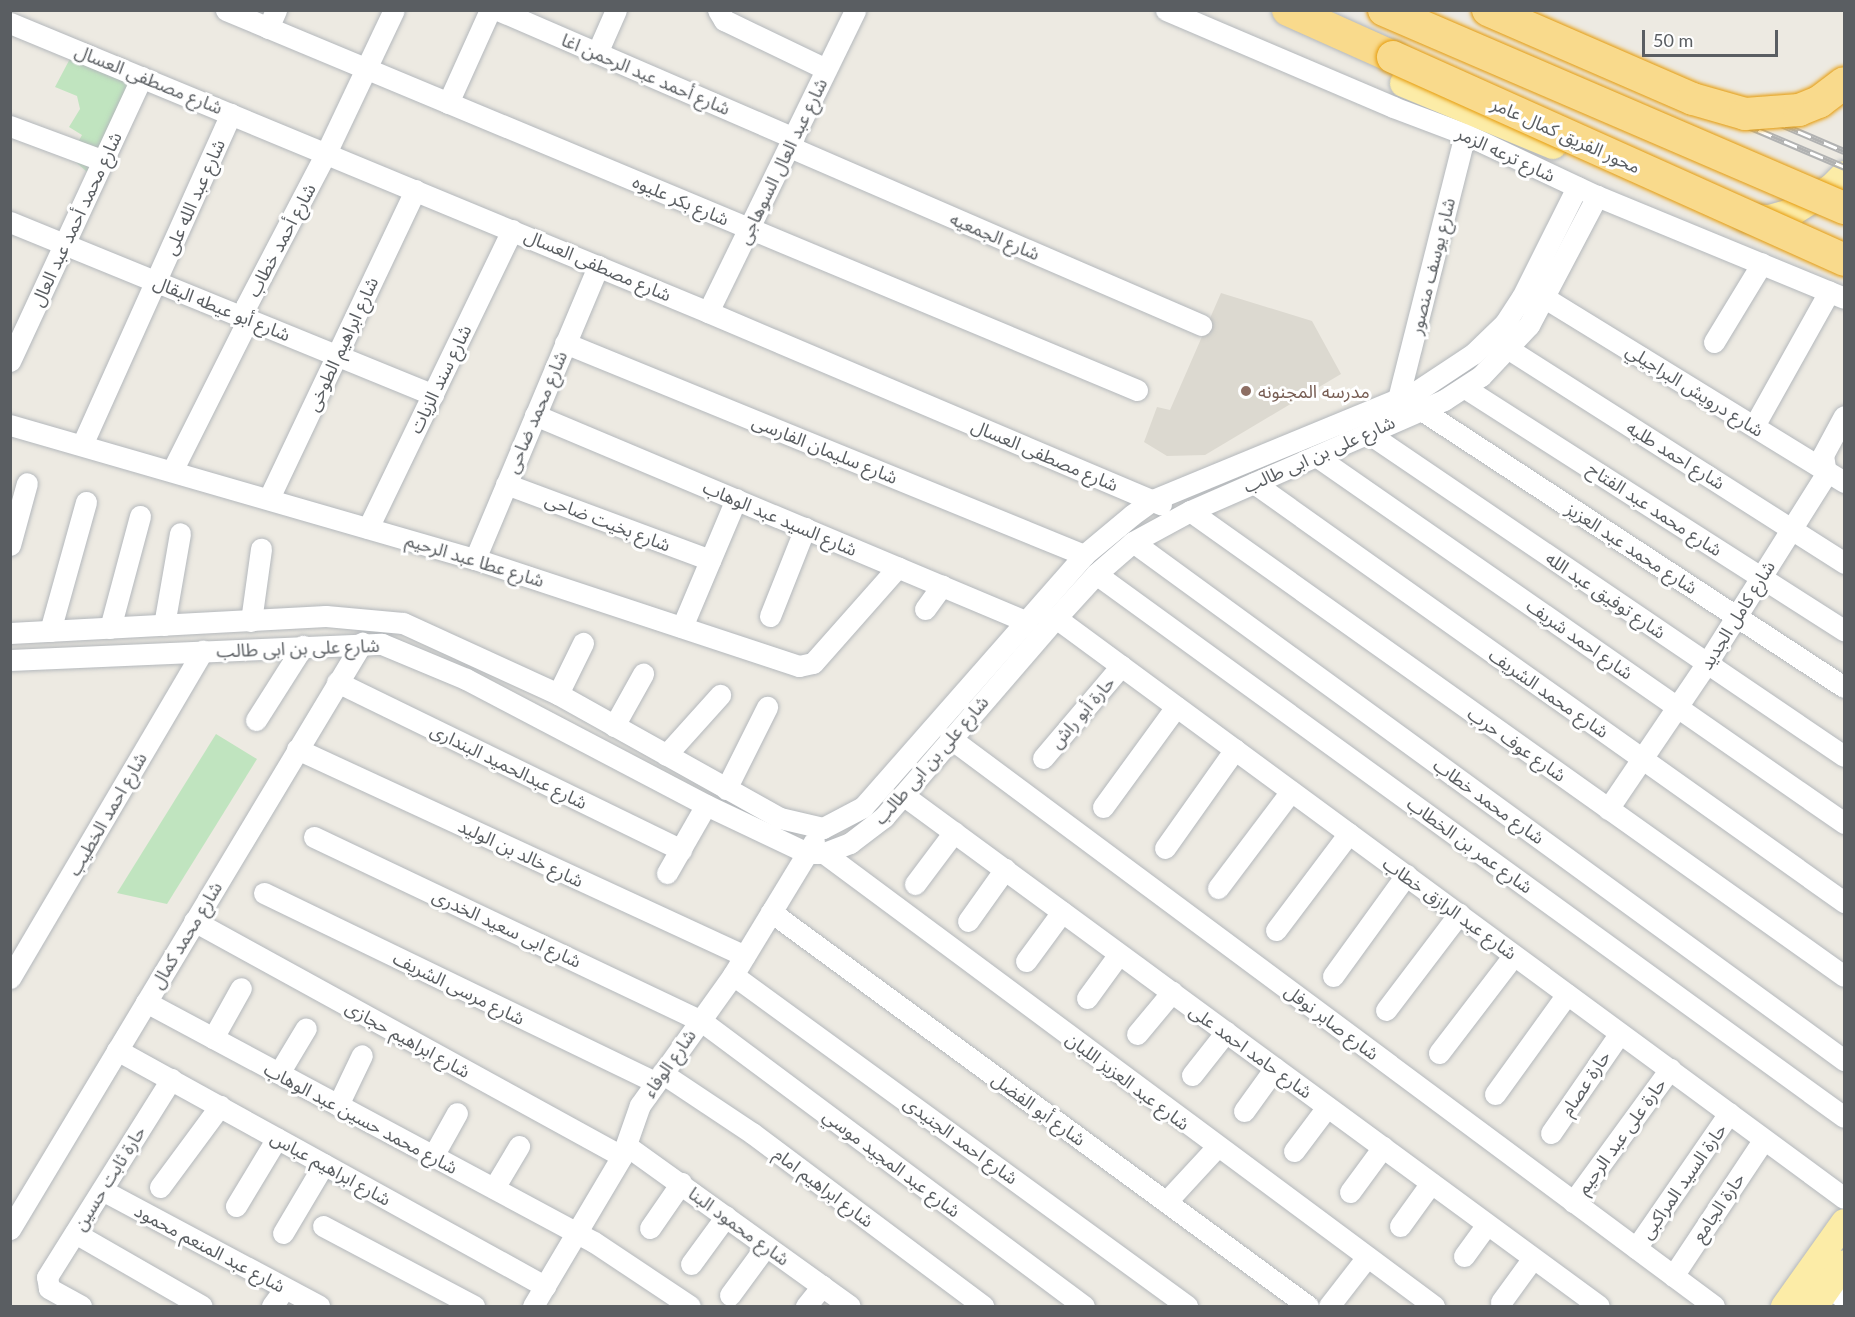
<!DOCTYPE html>
<html>
<head>
<meta charset="utf-8">
<style>
  body { margin:0 }
  #map { position:relative; width:1855px; height:1317px; overflow:hidden; background:#edeae2; font-family:Lato,"Noto Sans Arabic",sans-serif }
  div>[style] { position:absolute }
  [style*='--x'] { left:calc(var(--x)*1px); top:calc(var(--y)*1px); width:calc(var(--w)*1px); rotate:calc(var(--a)*1deg) }
  .education>* { inset:0; background:#dcd9d0 }
  .green>* { inset:0; background:#c0e4bf }
  .roads { filter:drop-shadow(0 0 2px #b4b8bc) drop-shadow(0 0 2px #b4b8bc) }
  .minor>* { height:21px; margin:-10.5px; padding:0 10.5px; transform-origin:10.5px; border-radius:10.5px; background:#fff }
  .major>* { height:27px; margin:-13.5px; padding:0 13.5px; transform-origin:13.5px; border-radius:13.5px; background:#fceca7 }
  .highway>* { height:32px; margin:-16px; padding:0 16px; transform-origin:16px; border-radius:16px; background:#f9da8c }
  .rail>* { height:7px; margin-top:-3.5px; transform-origin:0; background:repeating-linear-gradient(90deg,#fff 0 14px,#b1b2b2 0 28px); box-sizing:border-box; border-block:2px solid #b1b2b2 }
  .bridges { filter:drop-shadow(0 0 2px #e69b08) drop-shadow(0 0 2px #e69b08) }
  .highway-bridge>* { height:32px; margin:-16px; padding:0 16px; transform-origin:16px; border-radius:16px; background:#f9da8c }
  .dots>* { width:16px; height:16px; translate:-50% -50%; box-sizing:border-box; border:3px solid #fff; border-radius:50% }
  span { translate:-50% -50%; white-space:nowrap; text-align:center; line-height:1.15; -webkit-text-stroke:6px #fff; paint-order:stroke }
  .street-label { font-size:18px; color:#5a5e62 }
  .education-label { font-size:18px; color:#785e54 }
  .left { translate:0 -50%; text-align:left }
  .frame { position:absolute; inset:0; border:12px solid #5a5e62; pointer-events:none }
  .scale { position:absolute; left:1642px; top:30px; width:136px; height:27px; box-sizing:border-box; border:3px solid #5a5e62; border-top:0; padding-left:8px; font-size:18px; line-height:21px; white-space:nowrap; color:#5a5e62; -webkit-text-stroke:4px #fff; paint-order:stroke }
</style>
</head>
<body>
<div id="map">
  <div class="education">
    <div style="clip-path:polygon(1221px 293px,1312px 321px,1341px 374px,1205px 455px,1167px 456px,1144px 442px,1157px 407px,1170px 410px)"></div>
  </div>
  <div class="green">
    <div style="clip-path:polygon(73px 53px,130px 78px,94px 178px,70px 157px,82px 135px,69px 127px,80px 109px,77px 96px,55px 87px)"></div>
    <div style="clip-path:polygon(216px 734px,257px 759px,213px 830px,167px 904px,117px 893px)"></div>
  </div>
  <div class="roads">
    <div class="minor">
      <div style="--x:226;--y:10;--w:987;--a:22.64"></div>
      <div style="--x:498;--y:10;--w:322;--a:23.4"></div>
      <div style="--x:718;--y:10;--w:12;--a:59"></div>
      <div style="--x:724;--y:20;--w:113;--a:25.7"></div>
      <div style="--x:1166;--y:10;--w:247;--a:23.1"></div>
      <div style="--x:1393;--y:107;--w:77;--a:20.6"></div>
      <div style="--x:1465;--y:134;--w:146;--a:25.2"></div>
      <div style="--x:1597;--y:196;--w:267;--a:22.4"></div>
      <div style="--x:10;--y:23;--w:755;--a:22.49"></div>
      <div style="--x:708;--y:312;--w:492;--a:23"></div>
      <div style="--x:268;--y:28;--w:20;--a:-66"></div>
      <div style="--x:597;--y:53;--w:47;--a:-66.2"></div>
      <div style="--x:448;--y:103;--w:102;--a:-65.7"></div>
      <div style="--x:10;--y:126;--w:100;--a:20.4"></div>
      <div style="--x:790;--y:147;--w:448;--a:23.4"></div>
      <div style="--x:10;--y:222;--w:457;--a:22.2"></div>
      <div style="--x:1545;--y:298;--w:351;--a:31.6"></div>
      <div style="--x:708;--y:312;--w:336;--a:-64"></div>
      <div style="--x:1714;--y:342;--w:92;--a:-58.7"></div>
      <div style="--x:565;--y:343;--w:561;--a:22.22"></div>
      <div style="--x:1507;--y:348;--w:400;--a:32.5"></div>
      <div style="--x:10;--y:361;--w:313;--a:-65.1"></div>
      <div style="--x:1465;--y:388;--w:450;--a:32.6"></div>
      <div style="--x:1398;--y:399;--w:273;--a:-75.8"></div>
      <div style="--x:1420;--y:409;--w:507;--a:33.25"></div>
      <div style="--x:535;--y:415;--w:532;--a:22.8"></div>
      <div style="--x:10;--y:425;--w:484;--a:16.1"></div>
      <div style="--x:475;--y:559;--w:341;--a:18.3"></div>
      <div style="--x:799;--y:666;--w:14;--a:-12"></div>
      <div style="--x:813;--y:663;--w:128;--a:-48.5"></div>
      <div style="--x:1754;--y:426;--w:154;--a:-60.8"></div>
      <div style="--x:1368;--y:433;--w:575;--a:34.16"></div>
      <div style="--x:82;--y:445;--w:363;--a:-65.8"></div>
      <div style="--x:1316;--y:456;--w:643;--a:34.8"></div>
      <div style="--x:173;--y:469;--w:160;--a:-63.3"></div>
      <div style="--x:245;--y:326;--w:20;--a:-87"></div>
      <div style="--x:246;--y:306;--w:173;--a:-62.4"></div>
      <div style="--x:326;--y:153;--w:158;--a:-64.6"></div>
      <div style="--x:1254;--y:483;--w:724;--a:35.38"></div>
      <div style="--x:506;--y:484;--w:218;--a:20.4"></div>
      <div style="--x:269;--y:498;--w:341;--a:-64.6"></div>
      <div style="--x:1190;--y:511;--w:802;--a:35.41"></div>
      <div style="--x:368;--y:528;--w:331;--a:-64.2"></div>
      <div style="--x:1133;--y:542;--w:880;--a:36.08"></div>
      <div style="--x:10;--y:545;--w:64;--a:-74.7"></div>
      <div style="--x:475;--y:559;--w:318;--a:-67.2"></div>
      <div style="--x:1096;--y:574;--w:924;--a:35.98"></div>
      <div style="--x:925;--y:609;--w:29;--a:-54"></div>
      <div style="--x:770;--y:616;--w:95;--a:-68.3"></div>
      <div style="--x:1056;--y:618;--w:978;--a:36.35"></div>
      <div style="--x:251;--y:621;--w:73;--a:-82.1"></div>
      <div style="--x:164;--y:625;--w:93;--a:-80.1"></div>
      <div style="--x:682;--y:627;--w:139;--a:-67.1"></div>
      <div style="--x:110;--y:628;--w:116;--a:-75"></div>
      <div style="--x:50;--y:631;--w:134;--a:-74.4"></div>
      <div style="--x:10;--y:633;--w:316;--a:-3.1"></div>
      <div style="--x:326;--y:616;--w:77;--a:5.2"></div>
      <div style="--x:403;--y:623;--w:170;--a:24.6"></div>
      <div style="--x:558;--y:694;--w:254;--a:29.2"></div>
      <div style="--x:780;--y:818;--w:44;--a:13.1"></div>
      <div style="--x:823;--y:828;--w:45;--a:-27.7"></div>
      <div style="--x:863;--y:807;--w:335;--a:-48.7"></div>
      <div style="--x:1084;--y:555;--w:62;--a:-39.8"></div>
      <div style="--x:1132;--y:515;--w:26;--a:-36"></div>
      <div style="--x:1153;--y:500;--w:286;--a:-22.4"></div>
      <div style="--x:1417;--y:391;--w:67;--a:-33.5"></div>
      <div style="--x:1473;--y:354;--w:45;--a:-44.1"></div>
      <div style="--x:1505;--y:323;--w:31;--a:-57"></div>
      <div style="--x:1522;--y:297;--w:123;--a:-63.4"></div>
      <div style="--x:10;--y:660;--w:372;--a:-2.5"></div>
      <div style="--x:382;--y:644;--w:91;--a:22.6"></div>
      <div style="--x:466;--y:679;--w:271;--a:27.7"></div>
      <div style="--x:706;--y:805;--w:112;--a:25.4"></div>
      <div style="--x:807;--y:853;--w:17;--a:0"></div>
      <div style="--x:824;--y:853;--w:28;--a:-21"></div>
      <div style="--x:850;--y:843;--w:43;--a:-37.4"></div>
      <div style="--x:884;--y:817;--w:263;--a:-49.2"></div>
      <div style="--x:1056;--y:618;--w:59;--a:-47.7"></div>
      <div style="--x:1096;--y:574;--w:49;--a:-40.9"></div>
      <div style="--x:1133;--y:542;--w:65;--a:-28.5"></div>
      <div style="--x:1190;--y:511;--w:277;--a:-23.6"></div>
      <div style="--x:1444;--y:400;--w:44;--a:-33"></div>
      <div style="--x:1481;--y:376;--w:70;--a:-46.7"></div>
      <div style="--x:1529;--y:325;--w:146;--a:-62.2"></div>
      <div style="--x:337;--y:682;--w:383;--a:26"></div>
      <div style="--x:558;--y:694;--w:57;--a:-63.9"></div>
      <div style="--x:256;--y:720;--w:88;--a:-57.6"></div>
      <div style="--x:614;--y:726;--w:60;--a:-60.9"></div>
      <div style="--x:950;--y:738;--w:952;--a:36.63"></div>
      <div style="--x:297;--y:749;--w:493;--a:24.8"></div>
      <div style="--x:666;--y:755;--w:81;--a:-48"></div>
      <div style="--x:1043;--y:758;--w:121;--a:-49.7"></div>
      <div style="--x:726;--y:789;--w:92;--a:-63.4"></div>
      <div style="--x:903;--y:795;--w:863;--a:36.29"></div>
      <div style="--x:1103;--y:807;--w:124;--a:-53.9"></div>
      <div style="--x:1608;--y:809;--w:176;--a:-55.9"></div>
      <div style="--x:1707;--y:663;--w:223;--a:-57.8"></div>
      <div style="--x:1826;--y:474;--w:19;--a:-99"></div>
      <div style="--x:1823;--y:455;--w:44;--a:-61.7"></div>
      <div style="--x:314;--y:837;--w:427;--a:25.4"></div>
      <div style="--x:700;--y:1020;--w:479;--a:36.7"></div>
      <div style="--x:1165;--y:848;--w:121;--a:-54.7"></div>
      <div style="--x:824;--y:853;--w:760;--a:36.6"></div>
      <div style="--x:667;--y:873;--w:78;--a:-60.2"></div>
      <div style="--x:915;--y:884;--w:65;--a:-53.1"></div>
      <div style="--x:1218;--y:888;--w:121;--a:-53"></div>
      <div style="--x:264;--y:893;--w:434;--a:25.8"></div>
      <div style="--x:771;--y:912;--w:666;--a:36.27"></div>
      <div style="--x:194;--y:921;--w:488;--a:28.8"></div>
      <div style="--x:968;--y:921;--w:64;--a:-54.6"></div>
      <div style="--x:1276;--y:930;--w:121;--a:-53"></div>
      <div style="--x:1026;--y:961;--w:61;--a:-53.7"></div>
      <div style="--x:733;--y:975;--w:562;--a:36.09"></div>
      <div style="--x:1333;--y:976;--w:125;--a:-54.1"></div>
      <div style="--x:10;--y:978;--w:380;--a:-59.5"></div>
      <div style="--x:1087;--y:998;--w:54;--a:-54"></div>
      <div style="--x:146;--y:1002;--w:508;--a:28.18"></div>
      <div style="--x:594;--y:1242;--w:115;--a:33.7"></div>
      <div style="--x:1386;--y:1010;--w:121;--a:-52.8"></div>
      <div style="--x:1137;--y:1034;--w:55;--a:-50.2"></div>
      <div style="--x:213;--y:1038;--w:57;--a:-60.8"></div>
      <div style="--x:117;--y:1050;--w:489;--a:28.9"></div>
      <div style="--x:1439;--y:1053;--w:123;--a:-52.6"></div>
      <div style="--x:279;--y:1073;--w:52;--a:-59"></div>
      <div style="--x:662;--y:1073;--w:108;--a:33.7"></div>
      <div style="--x:752;--y:1133;--w:289;--a:36.8"></div>
      <div style="--x:1192;--y:1075;--w:55;--a:-51.7"></div>
      <div style="--x:1495;--y:1094;--w:123;--a:-54.2"></div>
      <div style="--x:338;--y:1105;--w:55;--a:-64.4"></div>
      <div style="--x:1244;--y:1111;--w:53;--a:-54.2"></div>
      <div style="--x:1551;--y:1133;--w:121;--a:-55.4"></div>
      <div style="--x:627;--y:1146;--w:274;--a:35.7"></div>
      <div style="--x:1294;--y:1151;--w:55;--a:-53.1"></div>
      <div style="--x:433;--y:1156;--w:49;--a:-60.8"></div>
      <div style="--x:160;--y:1187;--w:101;--a:-53.5"></div>
      <div style="--x:494;--y:1188;--w:49;--a:-59.2"></div>
      <div style="--x:102;--y:1190;--w:246;--a:28.1"></div>
      <div style="--x:1350;--y:1192;--w:56;--a:-53.7"></div>
      <div style="--x:1166;--y:1202;--w:75;--a:-47.2"></div>
      <div style="--x:1573;--y:1202;--w:165;--a:-53.9"></div>
      <div style="--x:236;--y:1206;--w:79;--a:-58.9"></div>
      <div style="--x:323;--y:1226;--w:171;--a:27.9"></div>
      <div style="--x:1400;--y:1226;--w:53;--a:-54.2"></div>
      <div style="--x:650;--y:1228;--w:55;--a:-55.4"></div>
      <div style="--x:10;--y:1229;--w:684;--a:-59.01"></div>
      <div style="--x:75;--y:1233;--w:146;--a:29.9"></div>
      <div style="--x:283;--y:1233;--w:80;--a:-59.3"></div>
      <div style="--x:1636;--y:1248;--w:164;--a:-55.4"></div>
      <div style="--x:1464;--y:1256;--w:39;--a:-54"></div>
      <div style="--x:691;--y:1264;--w:59;--a:-53.9"></div>
      <div style="--x:1673;--y:1276;--w:164;--a:-56.4"></div>
      <div style="--x:1828;--y:1287;--w:19;--a:35"></div>
      <div style="--x:730;--y:1295;--w:61;--a:-53.7"></div>
      <div style="--x:1501;--y:1302;--w:54;--a:-54"></div>
      <div style="--x:81;--y:1306;--w:37;--a:-151"></div>
      <div style="--x:49;--y:1288;--w:11;--a:-100"></div>
      <div style="--x:47;--y:1277;--w:234;--a:-57.9"></div>
      <div style="--x:272;--y:1306;--w:22;--a:-54"></div>
      <div style="--x:533;--y:1306;--w:174;--a:-59.3"></div>
      <div style="--x:622;--y:1156;--w:54;--a:-70.6"></div>
      <div style="--x:640;--y:1105;--w:160;--a:-54.4"></div>
      <div style="--x:733;--y:975;--w:156;--a:-58.7"></div>
      <div style="--x:806;--y:1306;--w:26;--a:-51"></div>
      <div style="--x:1329;--y:1306;--w:62;--a:-52.2"></div>
    </div>
    <div class="major">
      <div style="--x:1403;--y:83;--w:162;--a:22.5"></div>
      <div style="--x:1746;--y:218;--w:23;--a:0"></div>
      <div style="--x:1769;--y:218;--w:25;--a:-16"></div>
      <div style="--x:1793;--y:211;--w:45;--a:-32.3"></div>
      <div style="--x:1831;--y:187;--w:18;--a:-45"></div>
      <div style="--x:1784;--y:1306;--w:103;--a:-54.5"></div>
      <div style="--x:1814;--y:1306;--w:52;--a:-55.1"></div>
    </div>
    <div class="highway">
      <div style="--x:1288;--y:10;--w:115;--a:24.1"></div>
    </div>
  </div>
  <div class="rail">
    <div style="--x:1475;--y:10;--w:401;--a:23"></div>
    <div style="--x:1515;--y:10;--w:358;--a:23.2"></div>
  </div>
  <div class="bridges">
    <div class="highway-bridge">
      <div style="--x:1384;--y:10;--w:501;--a:23.29"></div>
      <div style="--x:1488;--y:10;--w:223;--a:23.5"></div>
      <div style="--x:1693;--y:99;--w:54;--a:16.1"></div>
      <div style="--x:1745;--y:114;--w:54;--a:-4.2"></div>
      <div style="--x:1799;--y:110;--w:22;--a:-22"></div>
      <div style="--x:1819;--y:102;--w:31;--a:-37"></div>
      <div style="--x:1393;--y:57;--w:495;--a:24.2"></div>
    </div>
  </div>
  <div class="dots">
    <div style="left:1246px;top:391px;background:#8d6e63"></div>
  </div>
  <div class="street-label">
    <span style="left:646px;top:74px;rotate:23deg">شارع أحمد عبد الرحمن اغا</span>
    <span style="left:149px;top:79px;rotate:22deg">شارع مصطفى العسال</span>
    <span style="left:1566px;top:135px;rotate:24deg">محور الفريق كمال عامر</span>
    <span style="left:1506px;top:154px;rotate:25deg">شارع ترعه الزمر</span>
    <span style="left:782px;top:161px;rotate:-64deg">شارع عبد العال السوهاجى</span>
    <span style="left:194px;top:197px;rotate:-66deg">شارع عبد الله على</span>
    <span style="left:681px;top:200px;rotate:23deg">شارع بكر عليوه</span>
    <span style="left:76px;top:219px;rotate:-65deg">شارع محمد أحمد عبد العال</span>
    <span style="left:995px;top:236px;rotate:23deg">شارع الجمعيه</span>
    <span style="left:281px;top:240px;rotate:-62deg">شارع أحمد خطاب</span>
    <span style="left:598px;top:265px;rotate:23deg">شارع مصطفى العسال</span>
    <span style="left:1432px;top:266px;rotate:-76deg">شارع يوسف منصور</span>
    <span style="left:222px;top:308px;rotate:22deg">شارع أبو عيطه البقال</span>
    <span style="left:342px;top:344px;rotate:-65deg">شارع ابراهيم الطوخى</span>
    <span style="left:440px;top:379px;rotate:-64deg">شارع سند الزيات</span>
    <span style="left:1695px;top:390px;rotate:32deg">شارع درويش البراجيلي</span>
    <span style="left:536px;top:412px;rotate:-67deg">شارع محمد ضاحى</span>
    <span style="left:825px;top:449px;rotate:22deg">شارع سليمان الفارسى</span>
    <span style="left:1319px;top:454px;rotate:-24deg">شارع على بن ابى طالب</span>
    <span style="left:1045px;top:455px;rotate:23deg">شارع مصطفى العسال</span>
    <span style="left:1676px;top:455px;rotate:32deg">شارع احمد طلبه</span>
    <span style="left:1655px;top:509px;rotate:33deg">شارع محمد عبد الفتاح</span>
    <span style="left:780px;top:518px;rotate:23deg">شارع السيد عبد الوهاب</span>
    <span style="left:608px;top:522px;rotate:21deg">شارع بخيت ضاحى</span>
    <span style="left:1632px;top:548px;rotate:33deg">شارع محمد عبد العزيز</span>
    <span style="left:475px;top:560px;rotate:17deg">شارع عطا عبد الرحيم</span>
    <span style="left:1606px;top:595px;rotate:34deg">شارع توفيق عبد الله</span>
    <span style="left:1737px;top:615px;rotate:-58deg">شارع كامل الجديد</span>
    <span style="left:1580px;top:639px;rotate:35deg">شارع احمد شريف</span>
    <span style="left:298px;top:648px;rotate:-2deg">شارع على بن ابى طالب</span>
    <span style="left:1549px;top:693px;rotate:35deg">شارع محمد الشريف</span>
    <span style="left:1082px;top:712px;rotate:-49deg">حارة أبو راش</span>
    <span style="left:1517px;top:744px;rotate:35deg">شارع عوف حرب</span>
    <span style="left:931px;top:760px;rotate:-49deg">شارع على بن ابى طالب</span>
    <span style="left:509px;top:766px;rotate:26deg">شارع عبدالحميد البندارى</span>
    <span style="left:1489px;top:801px;rotate:36deg">شارع محمد خطاب</span>
    <span style="left:107px;top:814px;rotate:-60deg">شارع احمد الخطيب</span>
    <span style="left:1470px;top:845px;rotate:36deg">شارع عمر بن الخطاب</span>
    <span style="left:521px;top:853px;rotate:25deg">شارع خالد بن الوليد</span>
    <span style="left:1450px;top:908px;rotate:36deg">شارع عبد الرازق خطاب</span>
    <span style="left:507px;top:928px;rotate:25deg">شارع ابى سعيد الخدرى</span>
    <span style="left:186px;top:935px;rotate:-59deg">شارع محمد كمال</span>
    <span style="left:459px;top:988px;rotate:26deg">شارع مرسى الشريف</span>
    <span style="left:1332px;top:1022px;rotate:37deg">شارع صابر نوفل</span>
    <span style="left:408px;top:1039px;rotate:29deg">شارع ابراهيم حجازى</span>
    <span style="left:1251px;top:1051px;rotate:36deg">شارع حامد احمد على</span>
    <span style="left:669px;top:1063px;rotate:-55deg">شارع الوفاء</span>
    <span style="left:1128px;top:1081px;rotate:37deg">شارع عبد العزيز اللبان</span>
    <span style="left:1585px;top:1083px;rotate:-56deg">حارة عصام</span>
    <span style="left:1039px;top:1109px;rotate:36deg">شارع أبو الفضل</span>
    <span style="left:361px;top:1118px;rotate:28deg">شارع محمد حسين عبد الوهاب</span>
    <span style="left:1621px;top:1136px;rotate:-54deg">حارة على عبد الرحيم</span>
    <span style="left:961px;top:1140px;rotate:36deg">شارع احمد الجنيدى</span>
    <span style="left:892px;top:1163px;rotate:37deg">شارع عبد المجيد موسي</span>
    <span style="left:331px;top:1168px;rotate:29deg">شارع ابراهيم عباس</span>
    <span style="left:109px;top:1178px;rotate:-58deg">حارة ثابت حسين</span>
    <span style="left:1683px;top:1181px;rotate:-55deg">حارة السيد المراكبى</span>
    <span style="left:824px;top:1187px;rotate:37deg">شارع ابراهيم امام</span>
    <span style="left:1718px;top:1207px;rotate:-56deg">حارة الجامع</span>
    <span style="left:739px;top:1226px;rotate:36deg">شارع محمود البنا</span>
    <span style="left:210px;top:1248px;rotate:28deg">شارع عبد المنعم محمود</span>
  </div>
  <div class="education-label">
    <span class="left" style="left:1258px;top:391px">مدرسه المجنونه</span>
  </div>
  <div class="frame"></div>
  <div class="scale">50 m</div>
</div>
</body>
</html>
